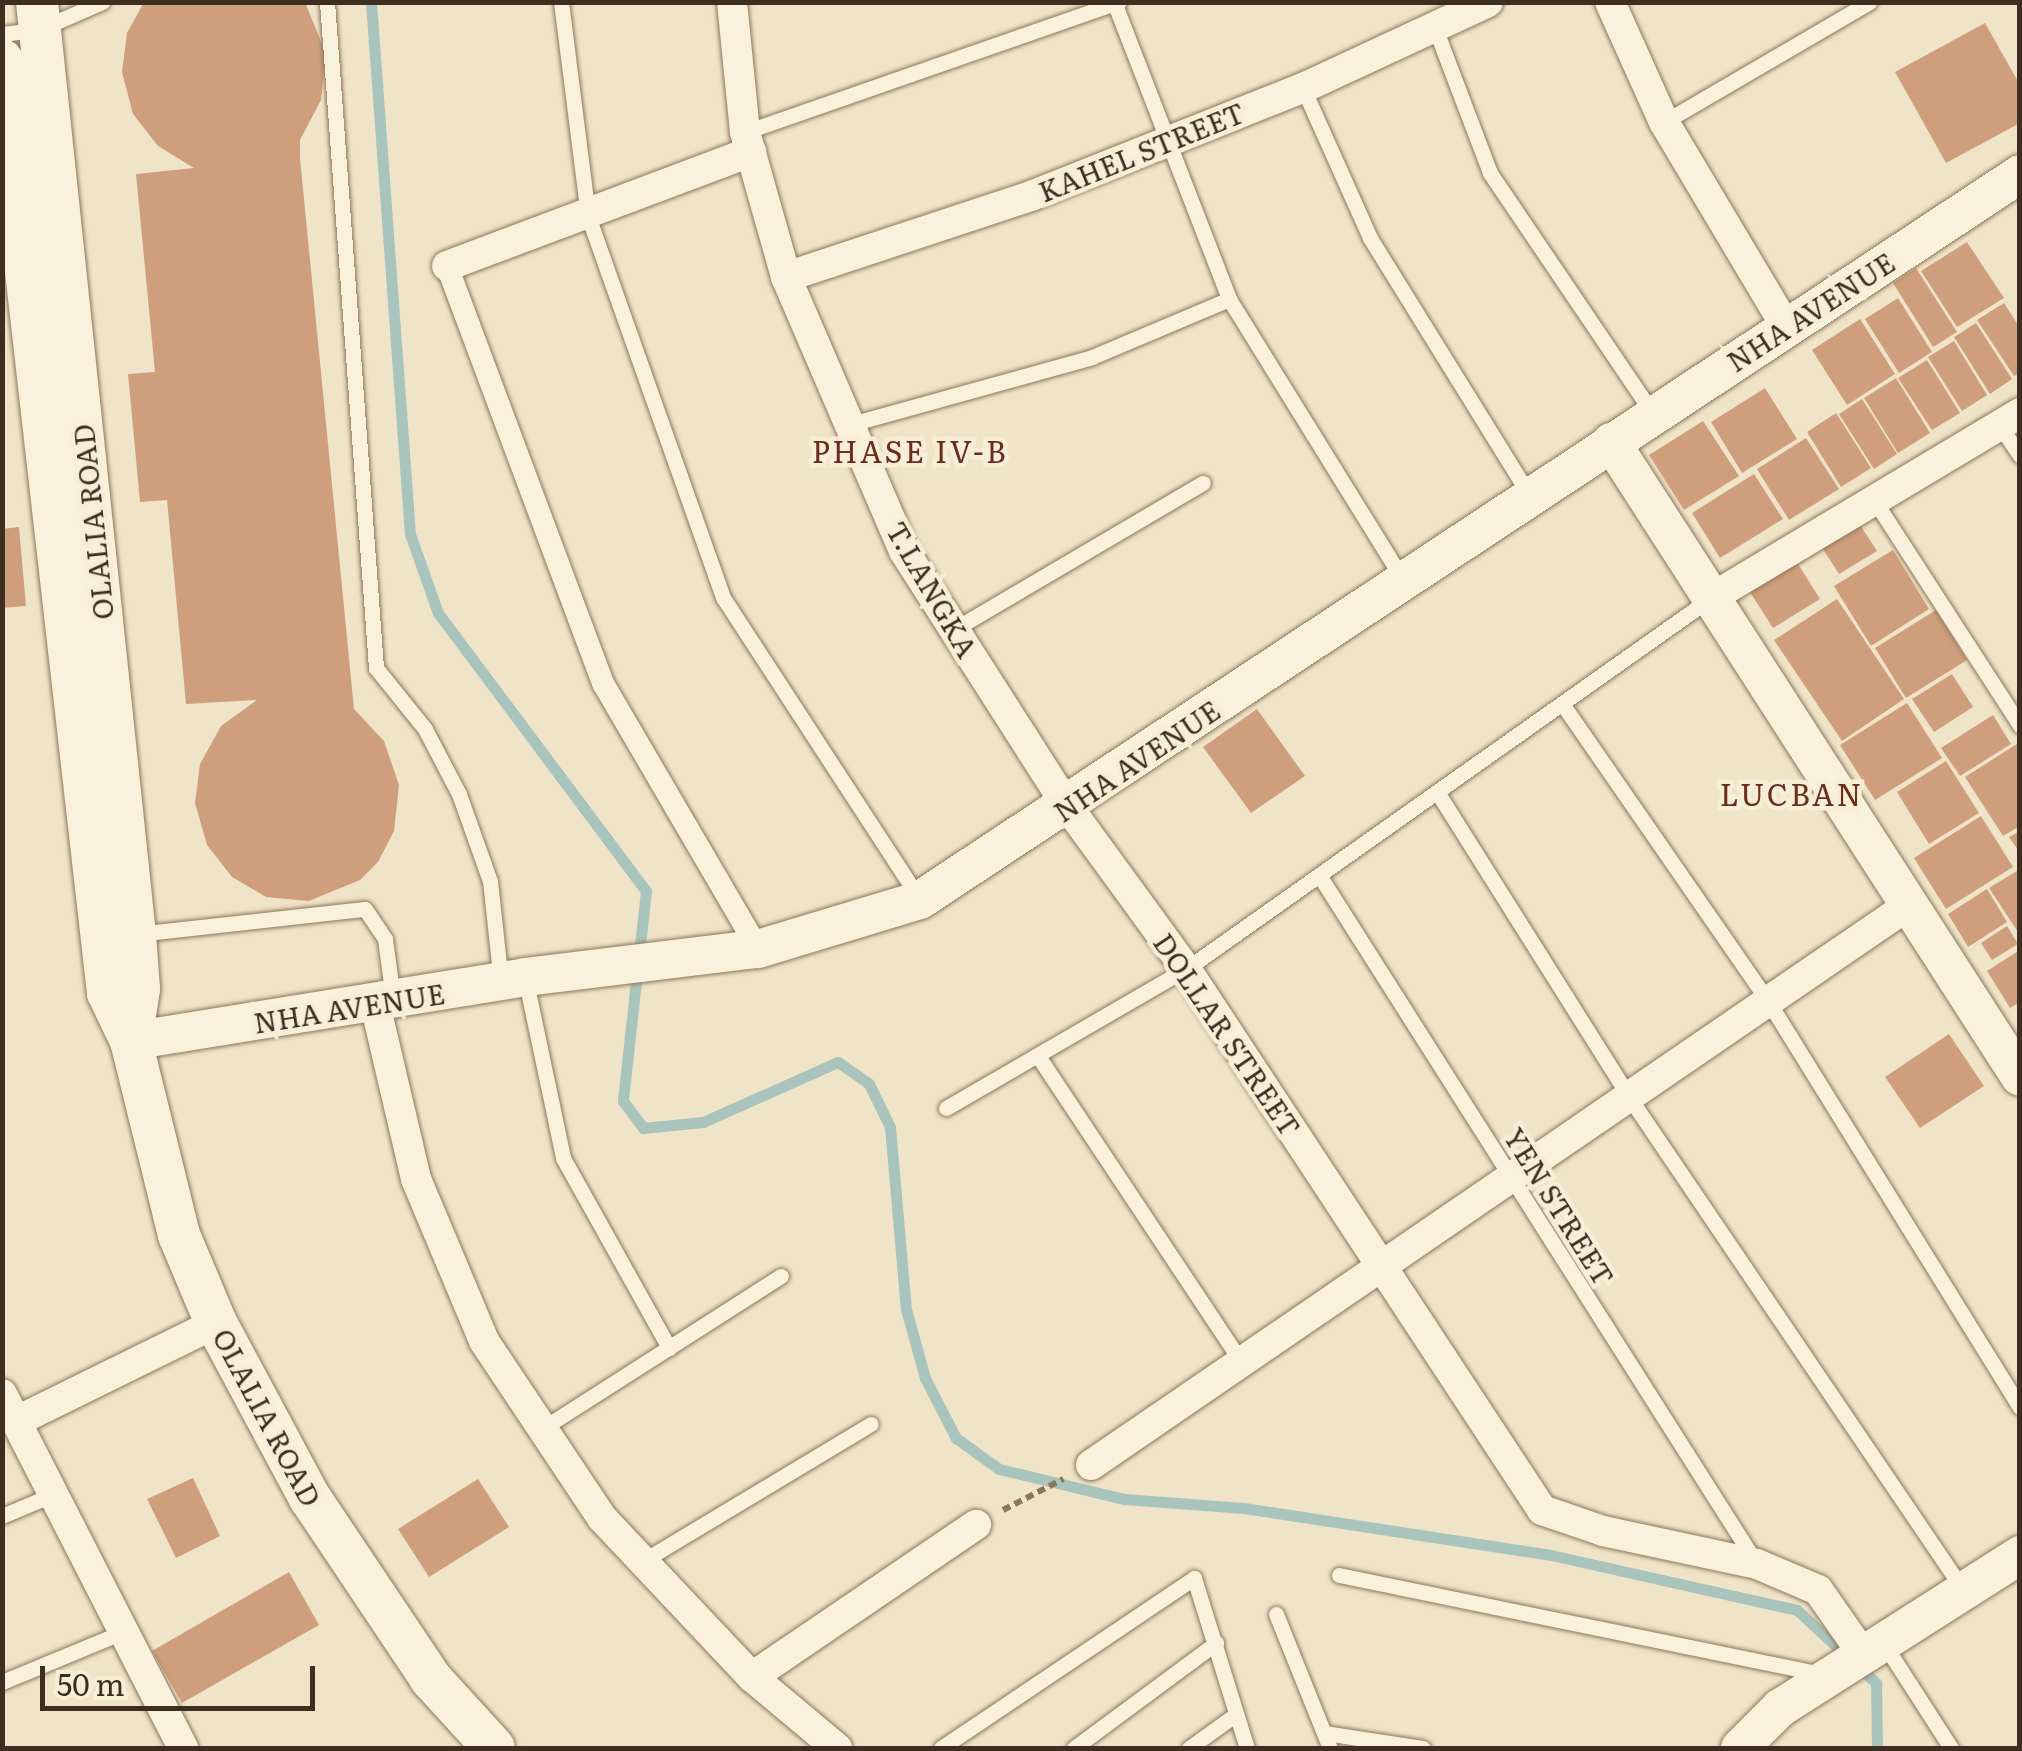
<!DOCTYPE html>
<html>
<head>
<meta charset="utf-8">
<style>
  body { margin:0 }
  #map { position:relative; width:2022px; height:1751px; overflow:hidden; background:#f0e4c8; font-family:Literata,serif }
  div>[style] { position:absolute }
  [style*='--x'] { left:calc(var(--x)*1px); top:calc(var(--y)*1px); width:calc(var(--w)*1px); rotate:calc(var(--a)*1deg) }
  .stream>* { height:11px; margin:-5.5px; padding:0 5.5px; transform-origin:5.5px; border-radius:5.5px; background:#a9c4bc }
  .building>* { inset:0; background:#cf9f7d }
  .path>* { height:6px; margin-top:-3px; transform-origin:0; background:repeating-linear-gradient(90deg,#8d765c 0 8px,transparent 0 13px) }
  .roads { filter:drop-shadow(0 0 2px #8d765c) drop-shadow(0 0 2px #8d765c) }
  .service>* { height:15px; margin:-7.5px; padding:0 7.5px; transform-origin:7.5px; border-radius:7.5px; background:#faf1dc }
  .pedestrian>* { height:22px; margin:-11px; padding:0 11px; transform-origin:11px; border-radius:11px; background:#faf1dc }
  .minor>* { height:30px; margin:-15px; padding:0 15px; transform-origin:15px; border-radius:15px; background:#faf1dc }
  .tertiary>* { height:38px; margin:-19px; padding:0 19px; transform-origin:19px; border-radius:19px; background:#faf1dc }
  .secondary>* { height:42px; margin:-21px; padding:0 21px; transform-origin:21px; border-radius:21px; background:#faf1dc }
  span { translate:-50% -50%; white-space:nowrap; text-align:center; line-height:1.15; -webkit-text-stroke:9px #f7eed8; paint-order:stroke }
  .street-label { font-size:28px; color:#3d2e20 }
  .neighbourhood-label { font-size:30px; color:#6b2e1e; letter-spacing:2.5px }
  .frame { position:absolute; inset:0; border:5px solid #3d2e20; pointer-events:none }
  .scale { position:absolute; left:40px; top:1666px; width:275px; height:45px; box-sizing:border-box; border:5px solid #3d2e20; border-top:0; padding-left:12px; font-size:30px; line-height:35px; white-space:nowrap; color:#3d2e20; -webkit-text-stroke:8px #f7eed8; paint-order:stroke }
</style>
</head>
<body>
<div id="map">
  <div class="stream">
    <div style="--x:371;--y:2;--w:533;--a:85.81"></div>
    <div style="--x:410;--y:534;--w:84;--a:70.5"></div>
    <div style="--x:438;--y:613;--w:347;--a:53.2"></div>
    <div style="--x:646;--y:891;--w:211;--a:96.3"></div>
    <div style="--x:623;--y:1101;--w:34;--a:53"></div>
    <div style="--x:643;--y:1128;--w:60;--a:-5.7"></div>
    <div style="--x:703;--y:1122;--w:148;--a:-24"></div>
    <div style="--x:838;--y:1062;--w:38;--a:35"></div>
    <div style="--x:869;--y:1084;--w:48;--a:64"></div>
    <div style="--x:890;--y:1127;--w:183;--a:85"></div>
    <div style="--x:906;--y:1309;--w:72;--a:74.6"></div>
    <div style="--x:925;--y:1378;--w:68;--a:62.7"></div>
    <div style="--x:956;--y:1438;--w:53;--a:35.8"></div>
    <div style="--x:999;--y:1469;--w:129;--a:13.5"></div>
    <div style="--x:1124;--y:1499;--w:120;--a:4.3"></div>
    <div style="--x:1244;--y:1508;--w:311;--a:8.7"></div>
    <div style="--x:1551;--y:1555;--w:252;--a:12.6"></div>
    <div style="--x:1797;--y:1610;--w:108;--a:42.7"></div>
    <div style="--x:1876;--y:1683;--w:65;--a:89.1"></div>
  </div>
  <div class="building">
    <div style="clip-path:polygon(144px 2px,305px 2px,326px 54px,321px 100px,300px 140px,300px 158px,354px 709px,384px 741px,399px 785px,394px 831px,378px 862px,360px 880px,309px 901px,266px 897px,232px 877px,207px 845px,195px 803px,200px 764px,221px 726px,257px 700px,186px 704px,167px 500px,140px 502px,128px 374px,155px 372px,136px 174px,194px 168px,158px 146px,133px 114px,122px 72px,127px 33px)"></div>
    <div style="clip-path:polygon(1985px 23px,2020px 85px,2020px 123px,1946px 163px,1895px 72px)"></div>
    <div style="clip-path:polygon(1967px 242px,2004px 298px,1957px 327px,1921px 271px)"></div>
    <div style="clip-path:polygon(1916px 268px,1957px 332px,1933px 347px,1893px 283px)"></div>
    <div style="clip-path:polygon(1898px 298px,1932px 352px,1899px 373px,1865px 319px)"></div>
    <div style="clip-path:polygon(2004px 303px,2020px 328px,2020px 373px,2014px 376px,1977px 320px)"></div>
    <div style="clip-path:polygon(1860px 319px,1895px 374px,1847px 405px,1812px 350px)"></div>
    <div style="clip-path:polygon(1976px 323px,2012px 379px,1990px 394px,1954px 337px)"></div>
    <div style="clip-path:polygon(1954px 341px,1987px 395px,1962px 411px,1928px 357px)"></div>
    <div style="clip-path:polygon(1927px 360px,1960px 413px,1932px 430px,1898px 378px)"></div>
    <div style="clip-path:polygon(1896px 378px,1930px 433px,1898px 453px,1864px 398px)"></div>
    <div style="clip-path:polygon(1765px 388px,1797px 439px,1742px 473px,1711px 422px)"></div>
    <div style="clip-path:polygon(1862px 399px,1897px 454px,1874px 469px,1839px 414px)"></div>
    <div style="clip-path:polygon(1836px 413px,1871px 468px,1841px 487px,1807px 432px)"></div>
    <div style="clip-path:polygon(1703px 421px,1739px 476px,1684px 510px,1649px 455px)"></div>
    <div style="clip-path:polygon(1806px 438px,1839px 489px,1789px 520px,1757px 469px)"></div>
    <div style="clip-path:polygon(1754px 474px,1783px 519px,1720px 558px,1692px 513px)"></div>
    <div style="clip-path:polygon(1857px 520px,1877px 551px,1839px 574px,1819px 543px)"></div>
    <div style="clip-path:polygon(19px 527px,26px 606px,2px 608px,2px 529px)"></div>
    <div style="clip-path:polygon(1893px 550px,1929px 609px,1871px 646px,1834px 586px)"></div>
    <div style="clip-path:polygon(1793px 556px,1820px 599px,1773px 628px,1746px 586px)"></div>
    <div style="clip-path:polygon(1837px 599px,1904px 699px,1842px 741px,1774px 640px)"></div>
    <div style="clip-path:polygon(1936px 610px,1967px 660px,1906px 698px,1875px 648px)"></div>
    <div style="clip-path:polygon(1952px 674px,1973px 707px,1934px 732px,1912px 699px)"></div>
    <div style="clip-path:polygon(1907px 703px,1942px 758px,1875px 800px,1840px 745px)"></div>
    <div style="clip-path:polygon(1257px 709px,1305px 776px,1251px 813px,1203px 747px)"></div>
    <div style="clip-path:polygon(1993px 715px,2011px 744px,1960px 776px,1941px 748px)"></div>
    <div style="clip-path:polygon(2020px 742px,2020px 826px,2003px 836px,1965px 777px)"></div>
    <div style="clip-path:polygon(1946px 761px,1979px 813px,1929px 844px,1897px 792px)"></div>
    <div style="clip-path:polygon(1981px 816px,2013px 867px,1946px 909px,1914px 858px)"></div>
    <div style="clip-path:polygon(2020px 831px,2020px 853px,2009px 837px)"></div>
    <div style="clip-path:polygon(2020px 869px,2020px 935px,1989px 888px)"></div>
    <div style="clip-path:polygon(1987px 889px,2007px 922px,1968px 947px,1948px 914px)"></div>
    <div style="clip-path:polygon(2007px 926px,2018px 944px,1992px 960px,1981px 943px)"></div>
    <div style="clip-path:polygon(2020px 950px,2020px 1002px,2010px 1008px,1987px 971px)"></div>
    <div style="clip-path:polygon(1949px 1034px,1984px 1086px,1920px 1128px,1885px 1077px)"></div>
    <div style="clip-path:polygon(193px 1478px,220px 1536px,176px 1558px,147px 1499px)"></div>
    <div style="clip-path:polygon(478px 1479px,509px 1527px,429px 1577px,398px 1529px)"></div>
    <div style="clip-path:polygon(289px 1572px,319px 1625px,182px 1703px,152px 1651px)"></div>
  </div>
  <div class="path">
    <div style="--x:1003;--y:1510;--w:68;--a:-27.3"></div>
  </div>
  <div class="roads">
    <div class="service">
      <div style="--x:327;--y:2;--w:668;--a:85.79"></div>
      <div style="--x:376;--y:668;--w:78;--a:51.2"></div>
      <div style="--x:425;--y:729;--w:73;--a:62.4"></div>
      <div style="--x:459;--y:794;--w:92;--a:70.4"></div>
      <div style="--x:490;--y:881;--w:102;--a:83.8"></div>
      <div style="--x:561;--y:2;--w:216;--a:82.8"></div>
      <div style="--x:588;--y:216;--w:406;--a:70.5"></div>
      <div style="--x:724;--y:599;--w:359;--a:56.9"></div>
      <div style="--x:1114;--y:2;--w:318;--a:68.8"></div>
      <div style="--x:1229;--y:299;--w:331;--a:58.2"></div>
      <div style="--x:1435;--y:28;--w:155;--a:69.2"></div>
      <div style="--x:1490;--y:173;--w:291;--a:55.9"></div>
      <div style="--x:2;--y:34;--w:38;--a:-7"></div>
      <div style="--x:40;--y:29;--w:68;--a:-23.5"></div>
      <div style="--x:1303;--y:88;--w:164;--a:65.9"></div>
      <div style="--x:1370;--y:238;--w:304;--a:58.2"></div>
      <div style="--x:1664;--y:122;--w:238;--a:-30.3"></div>
      <div style="--x:745;--y:132;--w:396;--a:-19.2"></div>
      <div style="--x:851;--y:424;--w:250;--a:-15.5"></div>
      <div style="--x:1092;--y:357;--w:149;--a:-22.9"></div>
      <div style="--x:2000;--y:426;--w:36;--a:56"></div>
      <div style="--x:1876;--y:503;--w:265;--a:57.1"></div>
      <div style="--x:953;--y:630;--w:290;--a:-30.5"></div>
      <div style="--x:1563;--y:705;--w:360;--a:55.3"></div>
      <div style="--x:1768;--y:1001;--w:478;--a:58.2"></div>
      <div style="--x:1439;--y:795;--w:357;--a:57.8"></div>
      <div style="--x:1629;--y:1097;--w:597;--a:55.86"></div>
      <div style="--x:1319;--y:875;--w:816;--a:57.56"></div>
      <div style="--x:137;--y:934;--w:229;--a:-6.3"></div>
      <div style="--x:365;--y:909;--w:36;--a:56"></div>
      <div style="--x:385;--y:939;--w:61;--a:82.4"></div>
      <div style="--x:525;--y:977;--w:185;--a:78.1"></div>
      <div style="--x:563;--y:1158;--w:218;--a:60.8"></div>
      <div style="--x:1038;--y:1056;--w:367;--a:56.4"></div>
      <div style="--x:946;--y:1108;--w:277;--a:-30.1"></div>
      <div style="--x:1186;--y:969;--w:643;--a:-35.25"></div>
      <div style="--x:540;--y:1430;--w:286;--a:-32.6"></div>
      <div style="--x:2;--y:1516;--w:56;--a:-22.9"></div>
      <div style="--x:641;--y:1562;--w:268;--a:-31"></div>
      <div style="--x:1339;--y:1575;--w:491;--a:11.6"></div>
      <div style="--x:1276;--y:1614;--w:144;--a:68.1"></div>
      <div style="--x:1884;--y:1644;--w:124;--a:57.2"></div>
      <div style="--x:2;--y:1682;--w:131;--a:-22.5"></div>
      <div style="--x:1325;--y:1733;--w:99;--a:8.7"></div>
      <div style="--x:941;--y:1748;--w:305;--a:-33.9"></div>
      <div style="--x:1194;--y:1578;--w:178;--a:72.7"></div>
      <div style="--x:1074;--y:1748;--w:177;--a:-36.5"></div>
      <div style="--x:1189;--y:1748;--w:57;--a:-35.7"></div>
    </div>
    <div class="pedestrian">
      <div style="--x:447;--y:266;--w:447;--a:69.5"></div>
      <div style="--x:604;--y:685;--w:306;--a:59.7"></div>
    </div>
    <div class="minor">
      <div style="--x:732;--y:2;--w:131;--a:84.3"></div>
      <div style="--x:745;--y:132;--w:151;--a:74.2"></div>
      <div style="--x:786;--y:277;--w:298;--a:66.7"></div>
      <div style="--x:904;--y:551;--w:304;--a:57.4"></div>
      <div style="--x:1068;--y:807;--w:200;--a:53.9"></div>
      <div style="--x:1186;--y:969;--w:648;--a:56.65"></div>
      <div style="--x:1542;--y:1510;--w:65;--a:19"></div>
      <div style="--x:1603;--y:1531;--w:157;--a:12.1"></div>
      <div style="--x:1757;--y:1564;--w:66;--a:23.1"></div>
      <div style="--x:1818;--y:1590;--w:80;--a:55.1"></div>
      <div style="--x:1610;--y:2;--w:132;--a:65.8"></div>
      <div style="--x:1664;--y:122;--w:239;--a:59.2"></div>
      <div style="--x:447;--y:266;--w:325;--a:-20.6"></div>
      <div style="--x:786;--y:277;--w:258;--a:-18.3"></div>
      <div style="--x:1031;--y:196;--w:293;--a:-21.7"></div>
      <div style="--x:1303;--y:88;--w:204;--a:-24.9"></div>
      <div style="--x:1711;--y:598;--w:360;--a:-30.9"></div>
      <div style="--x:375;--y:1004;--w:180;--a:76.8"></div>
      <div style="--x:416;--y:1179;--w:176;--a:67.2"></div>
      <div style="--x:484;--y:1341;--w:213;--a:56.3"></div>
      <div style="--x:602;--y:1518;--w:219;--a:46.7"></div>
      <div style="--x:752;--y:1677;--w:111;--a:39.9"></div>
      <div style="--x:2;--y:1394;--w:398;--a:62.9"></div>
      <div style="--x:17;--y:1421;--w:222;--a:-26.2"></div>
      <div style="--x:1091;--y:1465;--w:991;--a:-34.4"></div>
      <div style="--x:752;--y:1677;--w:271;--a:-34.2"></div>
    </div>
    <div class="tertiary">
      <div style="--x:1611;--y:442;--w:755;--a:57.21"></div>
      <div style="--x:131;--y:1041;--w:399;--a:-9.2"></div>
      <div style="--x:525;--y:977;--w:235;--a:-6.9"></div>
      <div style="--x:758;--y:949;--w:169;--a:-16.8"></div>
      <div style="--x:920;--y:900;--w:1318;--a:-33.42"></div>
      <div style="--x:1740;--y:1748;--w:57;--a:-45"></div>
      <div style="--x:1780;--y:1708;--w:285;--a:-32.5"></div>
    </div>
    <div class="secondary">
      <div style="--x:37;--y:2;--w:937;--a:84"></div>
      <div style="--x:135;--y:934;--w:55;--a:85.8"></div>
      <div style="--x:139;--y:989;--w:53;--a:98.7"></div>
      <div style="--x:2;--y:60;--w:939;--a:83.52"></div>
      <div style="--x:108;--y:993;--w:53;--a:64.4"></div>
      <div style="--x:131;--y:1041;--w:200;--a:76.1"></div>
      <div style="--x:179;--y:1235;--w:95;--a:67.2"></div>
      <div style="--x:216;--y:1323;--w:199;--a:61.8"></div>
      <div style="--x:310;--y:1498;--w:218;--a:56.2"></div>
      <div style="--x:431;--y:1679;--w:93;--a:47.6"></div>
    </div>
  </div>
  <div class="street-label">
    <span style="left:1141px;top:151px;rotate:-22deg">KAHEL STREET</span>
    <span style="left:1810px;top:311px;rotate:-33deg">NHA AVENUE</span>
    <span style="left:92px;top:522px;rotate:-96deg">OLALIA ROAD</span>
    <span style="left:933px;top:589px;rotate:60deg">T.LANGKA</span>
    <span style="left:1136px;top:760px;rotate:-34deg">NHA AVENUE</span>
    <span style="left:349px;top:1007px;rotate:-9deg">NHA AVENUE</span>
    <span style="left:1228px;top:1034px;rotate:56deg">DOLLAR STREET</span>
    <span style="left:1560px;top:1206px;rotate:58deg">YEN STREET</span>
    <span style="left:268px;top:1417px;rotate:62deg">OLALIA ROAD</span>
  </div>
  <div class="neighbourhood-label">
    <span style="left:910px;top:450px">PHASE IV-B</span>
    <span style="left:1792px;top:793px">LUCBAN</span>
  </div>
  <div class="frame"></div>
  <div class="scale">50 m</div>
</div>
</body>
</html>
